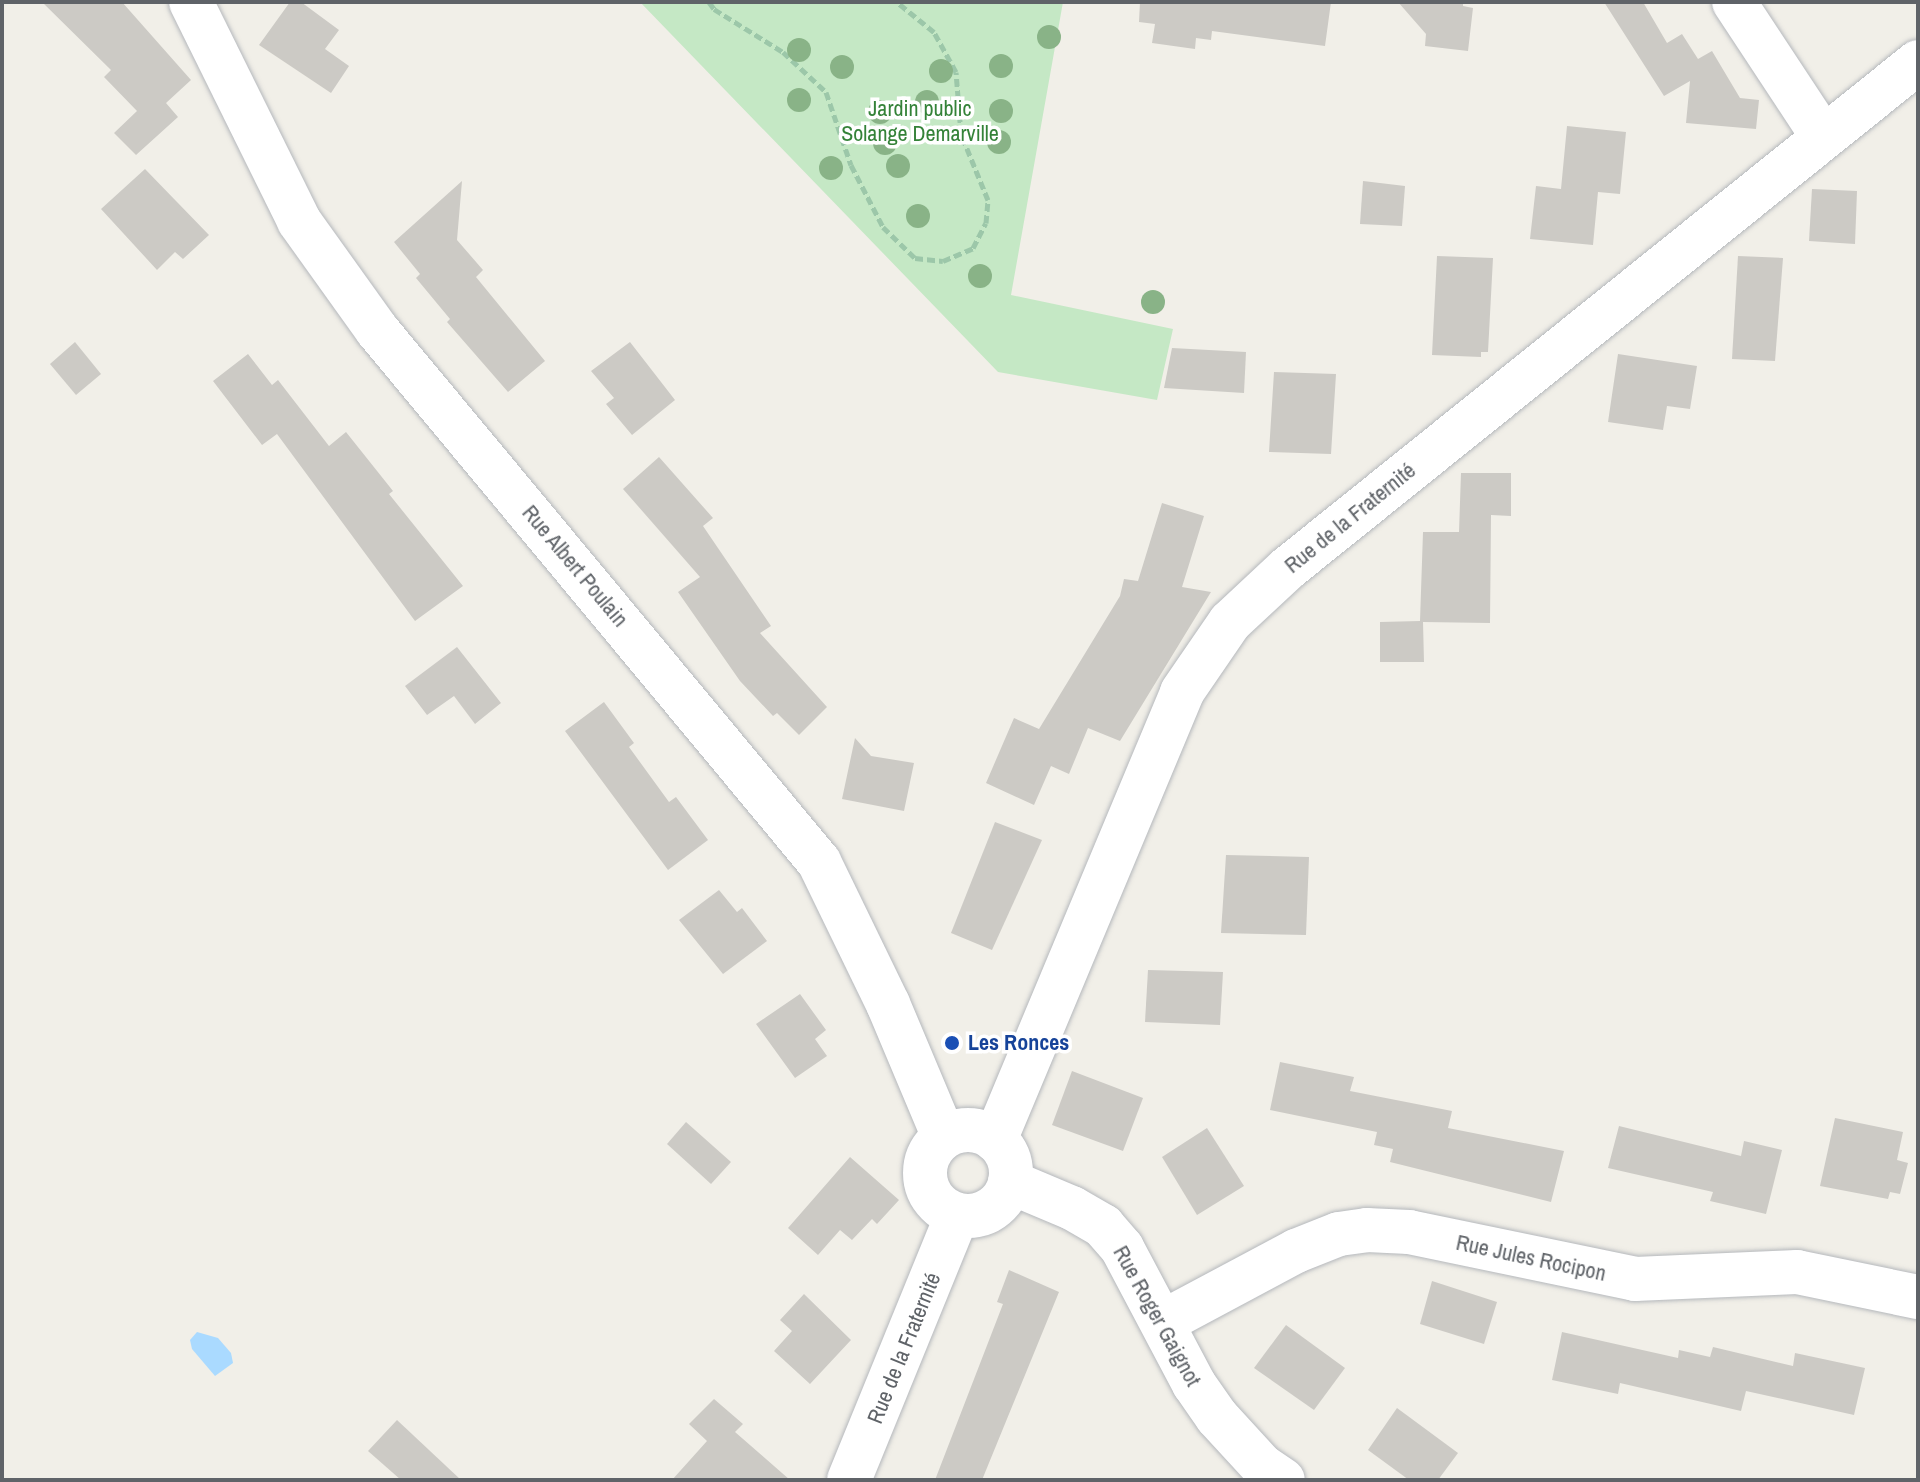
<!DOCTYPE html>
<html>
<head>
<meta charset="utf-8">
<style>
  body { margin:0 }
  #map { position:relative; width:1920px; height:1482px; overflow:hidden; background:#f1efe8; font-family:"Archivo Narrow",sans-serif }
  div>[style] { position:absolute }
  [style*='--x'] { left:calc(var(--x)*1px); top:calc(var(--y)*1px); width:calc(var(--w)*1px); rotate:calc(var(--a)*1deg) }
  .green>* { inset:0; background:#c5e8c5 }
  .water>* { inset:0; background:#aadaff }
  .building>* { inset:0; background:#cccac5 }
  .path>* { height:5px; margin-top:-2.5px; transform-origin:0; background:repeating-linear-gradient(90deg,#9cc7a9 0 8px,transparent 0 12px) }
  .roads { filter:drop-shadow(0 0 2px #b5b8bc) drop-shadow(0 0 2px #b5b8bc) }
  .street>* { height:44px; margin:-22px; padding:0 22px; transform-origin:22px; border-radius:22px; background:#fff }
  .street>.ring { margin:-22px; padding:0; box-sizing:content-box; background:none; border:44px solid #fff; border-radius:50% }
  .trees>* { width:24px; height:24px; margin:-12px; border-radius:50%; background:#89b387 }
  .dots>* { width:22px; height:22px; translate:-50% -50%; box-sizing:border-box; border:4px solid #fff; border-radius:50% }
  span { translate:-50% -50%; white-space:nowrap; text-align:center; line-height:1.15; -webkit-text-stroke:7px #fff; paint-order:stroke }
  .park-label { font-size:22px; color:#348238 }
  .street-label { font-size:22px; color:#5f6368 }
  .transit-label { font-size:22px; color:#164399; font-weight:700 }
  .left { translate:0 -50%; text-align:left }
  .frame { position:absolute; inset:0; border:4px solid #5f6368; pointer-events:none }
</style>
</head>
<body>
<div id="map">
  <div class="green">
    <div style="clip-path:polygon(640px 2px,1063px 2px,1011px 295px,1173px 329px,1157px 400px,998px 372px)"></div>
  </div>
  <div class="water">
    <div style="clip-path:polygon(197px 1332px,218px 1338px,231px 1353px,233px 1363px,215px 1376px,192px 1349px,190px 1340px)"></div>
  </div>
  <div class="building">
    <div style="clip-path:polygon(42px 2px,122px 2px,191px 80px,166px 103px,178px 117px,136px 155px,114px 133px,137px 111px,104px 77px,111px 70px)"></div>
    <div style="clip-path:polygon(290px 2px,301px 2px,339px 30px,325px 49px,349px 66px,331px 93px,259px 45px)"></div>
    <div style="clip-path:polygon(1140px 2px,1331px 2px,1325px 46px,1212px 31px,1211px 40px,1196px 38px,1195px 49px,1152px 43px,1155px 24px,1139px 22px)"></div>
    <div style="clip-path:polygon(1398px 2px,1463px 2px,1463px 6px,1473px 8px,1468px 51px,1425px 46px,1426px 34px)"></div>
    <div style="clip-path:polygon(1604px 2px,1643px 2px,1667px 43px,1682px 34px,1698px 59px,1712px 51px,1740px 98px,1759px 100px,1756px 129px,1686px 123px,1690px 81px,1664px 96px)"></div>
    <div style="clip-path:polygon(1567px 126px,1626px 132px,1620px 194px,1598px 192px,1593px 245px,1530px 239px,1536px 186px,1561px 189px)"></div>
    <div style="clip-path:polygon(145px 169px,209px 235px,183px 259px,175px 252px,157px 270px,101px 209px)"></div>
    <div style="clip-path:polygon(462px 181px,457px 240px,483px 270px,476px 277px,545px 361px,508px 392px,447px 322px,450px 319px,416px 278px,420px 274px,394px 242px)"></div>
    <div style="clip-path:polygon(1363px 181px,1405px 186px,1402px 226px,1360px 224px)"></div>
    <div style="clip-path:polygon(1812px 189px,1857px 191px,1855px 244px,1809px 241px)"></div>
    <div style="clip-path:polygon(1437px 256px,1493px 258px,1488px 352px,1481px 352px,1481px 357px,1432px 355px)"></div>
    <div style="clip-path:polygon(1738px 256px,1783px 258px,1775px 361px,1732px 359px)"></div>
    <div style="clip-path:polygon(75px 342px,101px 374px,76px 395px,50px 364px)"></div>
    <div style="clip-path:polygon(630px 342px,675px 400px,632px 435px,606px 404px,614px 398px,591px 371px)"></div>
    <div style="clip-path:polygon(1172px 348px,1246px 352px,1244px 393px,1164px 388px)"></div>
    <div style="clip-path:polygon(248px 354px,272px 385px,278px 380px,329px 446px,346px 432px,393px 491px,389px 494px,463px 586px,415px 621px,277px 434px,262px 445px,213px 381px)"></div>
    <div style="clip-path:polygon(1618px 354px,1697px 366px,1690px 409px,1667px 406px,1663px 430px,1608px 422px)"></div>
    <div style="clip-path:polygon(1274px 372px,1336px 374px,1331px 454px,1269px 452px)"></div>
    <div style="clip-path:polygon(659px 457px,713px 518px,703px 526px,771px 626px,760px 633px,827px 707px,799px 735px,777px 713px,773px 716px,740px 681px,678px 592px,700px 577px,623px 489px)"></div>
    <div style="clip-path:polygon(1461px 473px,1511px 473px,1511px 516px,1491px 515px,1490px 623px,1423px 622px,1424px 662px,1380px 662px,1380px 622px,1420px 621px,1423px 532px,1459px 532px)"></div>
    <div style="clip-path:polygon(1162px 503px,1204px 516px,1182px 587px,1211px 592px,1120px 741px,1088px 728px,1069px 774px,1051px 766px,1034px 805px,986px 783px,1014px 718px,1039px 729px,1120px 596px,1124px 579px,1138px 581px)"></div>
    <div style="clip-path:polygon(457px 647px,501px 703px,475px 724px,454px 696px,427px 715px,405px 686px)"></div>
    <div style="clip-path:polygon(604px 702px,634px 743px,629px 747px,669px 802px,676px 797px,708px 840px,668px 870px,565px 731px)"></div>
    <div style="clip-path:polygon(855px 738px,871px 756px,914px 763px,904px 811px,842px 799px)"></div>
    <div style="clip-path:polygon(995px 822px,1042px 840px,992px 950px,951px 933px)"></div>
    <div style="clip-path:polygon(1226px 855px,1309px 857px,1306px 935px,1221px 933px)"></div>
    <div style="clip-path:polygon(719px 890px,737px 912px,742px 908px,767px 941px,723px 974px,679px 920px)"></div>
    <div style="clip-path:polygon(1148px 970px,1223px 972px,1220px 1025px,1145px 1022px)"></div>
    <div style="clip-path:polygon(800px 994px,826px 1030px,815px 1039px,827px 1056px,795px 1078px,756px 1024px)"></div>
    <div style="clip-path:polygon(1280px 1062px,1354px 1077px,1350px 1091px,1452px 1111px,1448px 1128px,1564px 1151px,1551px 1202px,1390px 1162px,1393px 1149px,1374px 1145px,1377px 1132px,1270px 1110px)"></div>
    <div style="clip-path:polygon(1072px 1071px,1143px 1098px,1123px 1151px,1052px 1125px)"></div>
    <div style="clip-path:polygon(1835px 1118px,1903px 1132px,1897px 1160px,1908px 1163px,1900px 1194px,1890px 1192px,1888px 1199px,1820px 1186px)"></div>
    <div style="clip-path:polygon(686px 1122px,731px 1162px,711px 1184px,667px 1144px)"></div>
    <div style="clip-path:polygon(1619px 1126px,1741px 1156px,1744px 1141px,1782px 1150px,1766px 1214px,1710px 1201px,1713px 1192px,1608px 1168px)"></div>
    <div style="clip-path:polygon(1207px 1128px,1244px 1186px,1197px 1215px,1162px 1157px)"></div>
    <div style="clip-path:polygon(850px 1157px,899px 1200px,877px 1224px,872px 1219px,852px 1240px,840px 1230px,818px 1255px,788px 1228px)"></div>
    <div style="clip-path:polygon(1009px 1270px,1059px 1292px,982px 1480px,935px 1480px,1003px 1304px,997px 1302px)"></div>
    <div style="clip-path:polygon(1432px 1281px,1497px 1302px,1484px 1344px,1420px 1324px)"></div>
    <div style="clip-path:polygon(804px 1294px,851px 1340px,810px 1384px,774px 1351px,792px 1331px,780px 1320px)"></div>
    <div style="clip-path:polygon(1286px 1325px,1345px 1368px,1314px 1410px,1254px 1368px)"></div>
    <div style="clip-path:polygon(1562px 1332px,1678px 1358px,1679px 1350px,1710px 1357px,1713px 1347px,1793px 1366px,1795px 1353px,1865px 1368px,1854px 1415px,1746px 1391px,1741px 1411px,1620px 1383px,1618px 1394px,1552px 1380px)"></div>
    <div style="clip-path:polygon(714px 1399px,743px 1424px,735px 1432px,790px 1480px,672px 1480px,707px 1441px,689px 1424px)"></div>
    <div style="clip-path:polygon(1397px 1408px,1458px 1453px,1438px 1480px,1409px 1480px,1368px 1450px)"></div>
    <div style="clip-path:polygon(397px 1420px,461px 1480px,401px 1480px,368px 1451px)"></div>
  </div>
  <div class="path">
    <div style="--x:709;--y:2;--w:9;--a:54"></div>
    <div style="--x:714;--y:9;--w:81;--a:31.9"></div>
    <div style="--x:783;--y:52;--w:59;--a:42.9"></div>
    <div style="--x:826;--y:92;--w:77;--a:71.1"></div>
    <div style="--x:851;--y:165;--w:70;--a:62.7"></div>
    <div style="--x:883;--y:227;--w:45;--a:44.1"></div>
    <div style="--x:915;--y:258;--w:28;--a:6"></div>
    <div style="--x:943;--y:261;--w:33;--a:-23"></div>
    <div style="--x:973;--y:248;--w:28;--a:-63"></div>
    <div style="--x:986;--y:223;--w:23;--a:-85"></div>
    <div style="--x:988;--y:200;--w:71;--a:-112.2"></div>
    <div style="--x:961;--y:134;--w:62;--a:-94.6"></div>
    <div style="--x:956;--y:72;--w:46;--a:-118.8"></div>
    <div style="--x:934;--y:32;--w:48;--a:-141"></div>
  </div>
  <div class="roads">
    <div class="street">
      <div style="--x:191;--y:2;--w:244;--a:63.7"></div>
      <div style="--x:299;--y:221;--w:134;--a:54.4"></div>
      <div style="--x:377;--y:330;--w:692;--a:50.28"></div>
      <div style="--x:819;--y:862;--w:158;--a:64.1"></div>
      <div style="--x:888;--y:1004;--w:144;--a:67.2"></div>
      <div style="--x:1734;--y:2;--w:162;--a:56.6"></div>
      <div class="ring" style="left:925px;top:1130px;width:42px;height:42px"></div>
      <div style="--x:995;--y:1140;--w:485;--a:-67.3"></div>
      <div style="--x:1182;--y:692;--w:85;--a:-55.6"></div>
      <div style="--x:1230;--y:622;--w:79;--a:-43"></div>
      <div style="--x:1288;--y:568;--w:808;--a:-38.77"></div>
      <div style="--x:1010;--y:1182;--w:67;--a:22.8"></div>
      <div style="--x:1072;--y:1208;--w:36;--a:30"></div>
      <div style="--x:1103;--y:1226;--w:29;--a:49"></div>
      <div style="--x:1122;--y:1248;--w:154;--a:62.1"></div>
      <div style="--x:1194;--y:1384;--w:40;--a:55.1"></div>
      <div style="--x:1217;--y:1417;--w:67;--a:47.4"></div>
      <div style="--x:1262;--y:1466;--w:25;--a:34"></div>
      <div style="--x:1163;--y:1322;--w:151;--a:-28.1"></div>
      <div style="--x:1296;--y:1251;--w:46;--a:-21.6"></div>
      <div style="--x:1339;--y:1234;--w:28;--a:-8"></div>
      <div style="--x:1367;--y:1230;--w:42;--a:2.7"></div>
      <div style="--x:1409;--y:1232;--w:231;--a:11.7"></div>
      <div style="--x:1635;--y:1279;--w:162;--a:-2.5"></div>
      <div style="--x:1797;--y:1272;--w:124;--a:11.7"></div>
      <div style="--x:849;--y:1480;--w:286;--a:-67.8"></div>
    </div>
  </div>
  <div class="trees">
    <div style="left:1049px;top:37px"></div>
    <div style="left:799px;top:50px"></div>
    <div style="left:1001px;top:66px"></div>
    <div style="left:842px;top:67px"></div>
    <div style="left:941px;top:71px"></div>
    <div style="left:799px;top:100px"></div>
    <div style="left:927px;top:102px"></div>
    <div style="left:1001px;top:111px"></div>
    <div style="left:880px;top:112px"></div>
    <div style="left:999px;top:142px"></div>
    <div style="left:885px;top:143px"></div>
    <div style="left:898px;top:166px"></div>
    <div style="left:831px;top:168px"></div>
    <div style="left:918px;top:216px"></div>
    <div style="left:980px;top:276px"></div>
    <div style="left:1153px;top:302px"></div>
  </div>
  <div class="dots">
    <div style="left:952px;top:1043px;background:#1a4fb4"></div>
  </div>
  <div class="park-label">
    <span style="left:920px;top:121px">Jardin public<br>Solange Demarville</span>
  </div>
  <div class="street-label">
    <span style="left:1350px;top:518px;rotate:-39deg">Rue de la Fraternité</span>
    <span style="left:575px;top:566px;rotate:50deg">Rue Albert Poulain</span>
    <span style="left:1531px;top:1258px;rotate:12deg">Rue Jules Rocipon</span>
    <span style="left:1157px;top:1316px;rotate:61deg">Rue Roger Gaignot</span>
    <span style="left:904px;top:1348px;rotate:-68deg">Rue de la Fraternité</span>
  </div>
  <div class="transit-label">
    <span class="left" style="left:968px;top:1043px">Les Ronces</span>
  </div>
  <div class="frame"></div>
</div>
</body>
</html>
